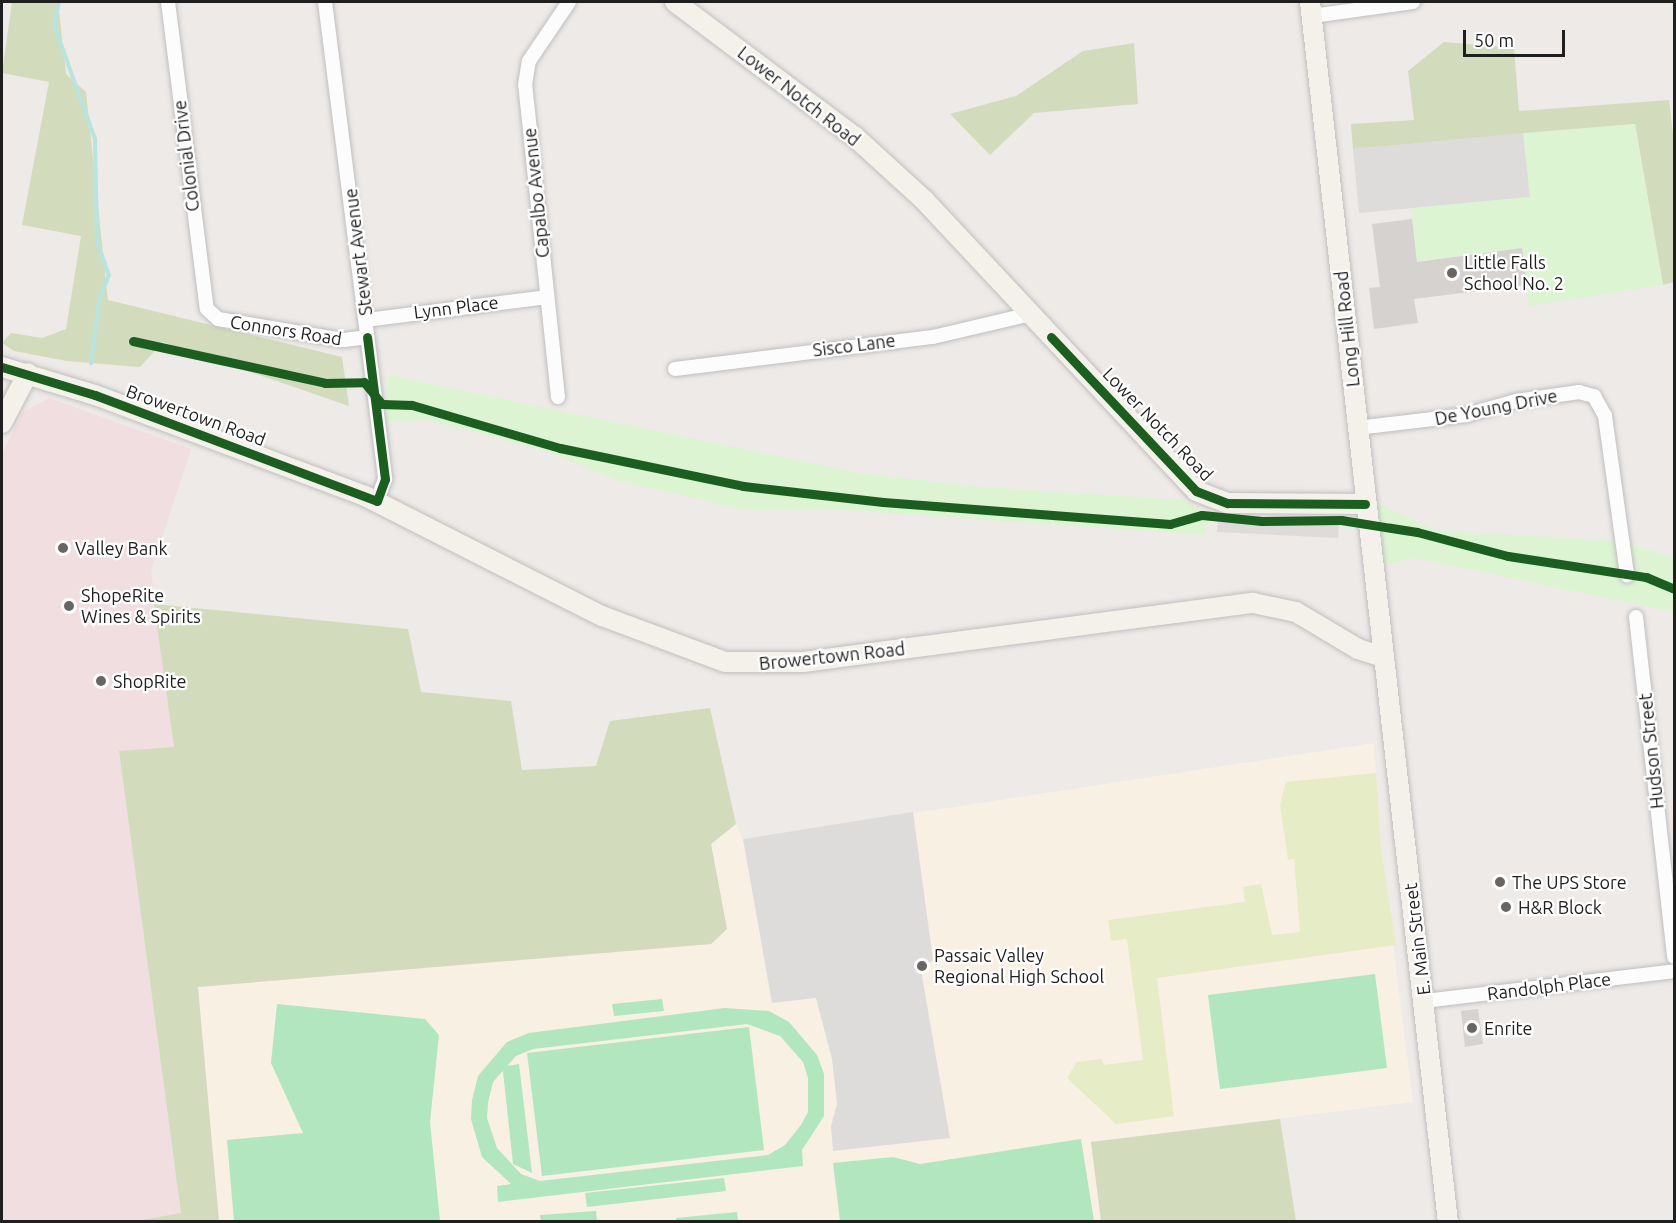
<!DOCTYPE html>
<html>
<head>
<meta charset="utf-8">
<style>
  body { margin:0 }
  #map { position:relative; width:1676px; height:1223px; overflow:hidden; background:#edeae8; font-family:Ubuntu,sans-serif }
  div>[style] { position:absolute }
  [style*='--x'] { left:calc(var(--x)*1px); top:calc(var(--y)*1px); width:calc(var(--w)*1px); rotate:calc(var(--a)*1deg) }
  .commercial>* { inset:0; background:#f0dee1 }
  .education>* { inset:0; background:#f7f0e3 }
  .grass>* { inset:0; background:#e6ecc5 }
  .forest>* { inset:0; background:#d2dcbc }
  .park>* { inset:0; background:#dcf4d2 }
  .pitch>* { inset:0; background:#b1e6bf }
  .parking>* { inset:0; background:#dddcdb }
  .stream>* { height:4px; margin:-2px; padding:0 2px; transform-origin:2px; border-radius:2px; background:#b9e3de }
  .building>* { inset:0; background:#d6d2d0 }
  .roads { filter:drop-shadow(0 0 2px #c0bfbe) drop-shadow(0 0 2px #c0bfbe) }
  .street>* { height:14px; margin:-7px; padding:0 7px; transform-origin:7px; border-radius:7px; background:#fcfcfc }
  .secondary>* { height:20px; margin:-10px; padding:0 10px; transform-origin:10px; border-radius:10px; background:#f4f1eb }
  .cycleway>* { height:9px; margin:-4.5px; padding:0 4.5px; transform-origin:4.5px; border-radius:4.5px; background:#1b5e20 }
  .dots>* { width:16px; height:16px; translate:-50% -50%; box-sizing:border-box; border:3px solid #fff; border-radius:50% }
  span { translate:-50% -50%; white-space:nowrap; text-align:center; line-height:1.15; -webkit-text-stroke:4.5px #fff; paint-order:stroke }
  .street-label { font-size:18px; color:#1f1f1f }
  .poi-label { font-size:18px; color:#1f1f1f }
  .left { translate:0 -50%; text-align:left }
  .frame { position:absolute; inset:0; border:3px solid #1f1f1f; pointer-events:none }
  .scale { position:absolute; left:1463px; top:30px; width:102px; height:27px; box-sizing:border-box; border:3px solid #1f1f1f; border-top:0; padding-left:8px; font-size:18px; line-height:21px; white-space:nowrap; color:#1f1f1f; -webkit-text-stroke:4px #fff; paint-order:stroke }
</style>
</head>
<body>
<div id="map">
  <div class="commercial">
    <div style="clip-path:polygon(49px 398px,191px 449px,151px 571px,174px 747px,119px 752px,181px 1214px,138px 1222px,2px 1221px,2px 453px,23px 412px)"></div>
  </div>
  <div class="education">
    <div style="clip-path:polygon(1374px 743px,1381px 850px,1413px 1102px,1091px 1142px,1101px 1221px,219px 1221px,197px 987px,711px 944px,727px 929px,711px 844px,736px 824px,743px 839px)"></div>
  </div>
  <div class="grass">
    <div style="clip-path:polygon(1376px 773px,1381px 850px,1396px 945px,1157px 978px,1174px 1116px,1116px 1124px,1067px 1078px,1077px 1062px,1102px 1059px,1104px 1065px,1143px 1060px,1127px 939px,1111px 941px,1108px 920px,1245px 902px,1243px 887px,1261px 884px,1272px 935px,1300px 932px,1294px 859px,1288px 860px,1280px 805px,1286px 782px)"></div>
  </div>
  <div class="forest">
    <div style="clip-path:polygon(12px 2px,58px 2px,66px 74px,86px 92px,108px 300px,342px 357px,349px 406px,163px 342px,140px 367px,67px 361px,14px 351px,2px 343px,11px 333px,42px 338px,66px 329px,81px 236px,22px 225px,49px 82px,2px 73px)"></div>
    <div style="clip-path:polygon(1444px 42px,1514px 48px,1519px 111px,1669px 100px,1674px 144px,1674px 282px,1663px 285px,1635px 124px,1353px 149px,1351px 124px,1414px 120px,1408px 71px)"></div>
    <div style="clip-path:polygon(1134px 43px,1138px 104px,1034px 113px,990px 155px,950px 114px,1016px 96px,1083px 51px)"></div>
    <div style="clip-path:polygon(154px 604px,408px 629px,421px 692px,511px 701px,522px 770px,596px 766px,610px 721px,710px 708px,736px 824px,711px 844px,727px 929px,711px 944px,198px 987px,219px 1221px,138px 1221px,181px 1213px,119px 751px,174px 747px)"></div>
    <div style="clip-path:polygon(1280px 1119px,1296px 1221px,1101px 1221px,1091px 1142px)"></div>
  </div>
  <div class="park">
    <div style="clip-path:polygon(1635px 124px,1663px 285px,1529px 306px,1522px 248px,1417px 262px,1411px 208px,1529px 197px,1523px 133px)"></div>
    <div style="clip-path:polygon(388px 375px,859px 473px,980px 487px,1183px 500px,1209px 515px,1205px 535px,826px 509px,741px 509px,618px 481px,546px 451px,429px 420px,388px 421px)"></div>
    <div style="clip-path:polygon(1372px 501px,1437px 531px,1621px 541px,1674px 558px,1674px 612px,1414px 558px,1379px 566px)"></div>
  </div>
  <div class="pitch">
    <div style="clip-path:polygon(1375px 974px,1387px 1068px,1220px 1089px,1208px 995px)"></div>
    <div style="clip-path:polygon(662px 999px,664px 1011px,614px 1016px,612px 1004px)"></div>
    <div style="clip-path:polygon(277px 1004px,425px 1019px,439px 1035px,430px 1122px,440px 1221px,234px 1221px,227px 1140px,303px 1133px,271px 1063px)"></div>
    <div style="clip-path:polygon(evenodd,725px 1008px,769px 1011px,789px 1022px,817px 1055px,824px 1074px,824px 1116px,802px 1150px,803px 1166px,498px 1202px,497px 1186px,511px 1184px,482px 1157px,471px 1119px,472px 1100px,478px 1076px,507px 1042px,529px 1033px,725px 1008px,747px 1024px,780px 1036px,803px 1062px,808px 1078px,808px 1112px,801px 1125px,785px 1145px,768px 1155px,540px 1181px,521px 1174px,497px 1148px,487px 1118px,488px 1103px,493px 1082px,516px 1056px,533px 1049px,747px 1024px)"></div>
    <div style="clip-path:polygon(749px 1027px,764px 1150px,542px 1176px,527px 1053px)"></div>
    <div style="clip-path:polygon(519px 1064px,532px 1173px,513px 1164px,503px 1071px,506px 1066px)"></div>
    <div style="clip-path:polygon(1081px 1139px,1094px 1221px,840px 1221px,833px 1163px,893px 1157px,920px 1164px)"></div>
    <div style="clip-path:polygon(724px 1178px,726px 1191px,587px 1207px,585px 1193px)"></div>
    <div style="clip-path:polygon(596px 1211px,597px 1221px,541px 1221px,540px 1215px)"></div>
    <div style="clip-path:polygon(737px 1212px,738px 1221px,677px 1221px,676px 1218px)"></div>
  </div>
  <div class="parking">
    <div style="clip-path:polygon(1523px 133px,1530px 197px,1359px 213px,1353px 149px)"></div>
    <div style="clip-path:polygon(1218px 516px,1339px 522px,1338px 538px,1217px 532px)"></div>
    <div style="clip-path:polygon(913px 812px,933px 960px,921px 970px,950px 1138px,833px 1151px,831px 1126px,837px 1104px,832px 1059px,816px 998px,772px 1003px,743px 839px)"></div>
  </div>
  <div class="stream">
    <div style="--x:59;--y:2;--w:24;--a:102"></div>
    <div style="--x:54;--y:25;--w:121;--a:70.2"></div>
    <div style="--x:95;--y:139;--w:102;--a:88.9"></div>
    <div style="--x:97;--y:241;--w:36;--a:71"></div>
    <div style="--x:109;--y:275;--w:27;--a:112"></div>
    <div style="--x:99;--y:300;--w:64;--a:97.1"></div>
  </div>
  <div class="building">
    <div style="clip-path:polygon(1412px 219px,1417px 262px,1522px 248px,1527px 285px,1414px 299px,1418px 323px,1374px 329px,1369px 288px,1380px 287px,1372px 224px)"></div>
    <div style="clip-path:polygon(1478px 1009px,1483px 1044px,1465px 1047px,1461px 1011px)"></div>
  </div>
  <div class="roads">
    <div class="street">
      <div style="--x:168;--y:2;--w:309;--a:82.8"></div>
      <div style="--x:207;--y:309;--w:15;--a:42"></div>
      <div style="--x:218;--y:319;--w:128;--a:9.5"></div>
      <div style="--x:344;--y:340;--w:23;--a:-7"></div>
      <div style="--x:325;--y:2;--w:481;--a:82.8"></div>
      <div style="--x:385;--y:479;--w:23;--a:110"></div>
      <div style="--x:1312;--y:16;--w:102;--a:-7.9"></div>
      <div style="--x:366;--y:320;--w:182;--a:-7.2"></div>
      <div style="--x:675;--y:369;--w:260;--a:-7.1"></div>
      <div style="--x:933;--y:337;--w:101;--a:-13.2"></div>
      <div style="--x:558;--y:397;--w:314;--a:-96"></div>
      <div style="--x:525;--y:85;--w:24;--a:-81"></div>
      <div style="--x:529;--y:61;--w:71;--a:-55.9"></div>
      <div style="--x:1357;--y:428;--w:110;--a:-6.8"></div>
      <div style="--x:1466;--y:415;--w:52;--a:-15.6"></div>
      <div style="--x:1516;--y:401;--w:64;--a:-8.1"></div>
      <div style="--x:1579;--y:392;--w:16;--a:15"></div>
      <div style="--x:1594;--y:396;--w:23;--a:61"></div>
      <div style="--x:1605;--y:416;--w:161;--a:82.1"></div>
      <div style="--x:1636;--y:617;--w:342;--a:83.6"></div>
      <div style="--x:1424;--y:1001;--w:252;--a:-6.8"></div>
    </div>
    <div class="secondary">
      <div style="--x:675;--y:2;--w:225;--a:36.9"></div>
      <div style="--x:855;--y:137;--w:93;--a:42.4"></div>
      <div style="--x:924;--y:200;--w:398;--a:46.9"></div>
      <div style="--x:1196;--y:491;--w:34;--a:21"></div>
      <div style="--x:1228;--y:503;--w:137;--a:0.4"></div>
      <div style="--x:1310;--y:2;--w:1228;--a:83.55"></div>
      <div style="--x:2;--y:367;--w:97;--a:16.8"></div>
      <div style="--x:95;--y:395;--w:288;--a:20.5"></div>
      <div style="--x:365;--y:496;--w:266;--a:26.9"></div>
      <div style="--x:602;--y:616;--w:131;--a:20.5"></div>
      <div style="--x:725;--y:662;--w:78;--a:0"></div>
      <div style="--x:803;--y:662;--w:454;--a:-7.5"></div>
      <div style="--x:1253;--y:603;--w:44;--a:11.8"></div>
      <div style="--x:1296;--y:612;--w:72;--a:30.8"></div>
      <div style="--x:1358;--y:649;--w:26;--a:18"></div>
      <div style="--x:2;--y:423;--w:56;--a:-62.5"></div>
    </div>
  </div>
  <div class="cycleway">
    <div style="--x:1051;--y:337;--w:212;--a:46.7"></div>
    <div style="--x:1196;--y:491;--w:34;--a:21"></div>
    <div style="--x:1228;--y:503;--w:137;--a:0.4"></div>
    <div style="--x:133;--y:341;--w:197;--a:12.3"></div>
    <div style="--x:325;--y:383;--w:39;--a:-1"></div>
    <div style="--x:364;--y:382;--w:28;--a:51"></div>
    <div style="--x:382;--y:404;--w:30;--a:2"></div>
    <div style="--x:412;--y:405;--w:154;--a:16.2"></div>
    <div style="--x:560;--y:448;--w:187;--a:11.7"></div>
    <div style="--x:743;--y:486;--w:141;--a:6.5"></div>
    <div style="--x:883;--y:502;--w:288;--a:4.4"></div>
    <div style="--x:1170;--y:524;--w:33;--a:-16"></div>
    <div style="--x:1202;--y:515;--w:60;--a:5.7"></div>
    <div style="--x:1262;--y:521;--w:79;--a:-0.7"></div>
    <div style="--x:1341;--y:520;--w:77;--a:9"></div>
    <div style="--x:1417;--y:532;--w:94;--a:14.8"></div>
    <div style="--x:1508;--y:556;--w:140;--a:8.7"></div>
    <div style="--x:1646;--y:577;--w:30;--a:23"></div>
    <div style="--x:2;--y:367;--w:97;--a:16.8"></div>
    <div style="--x:95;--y:395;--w:301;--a:20.6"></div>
    <div style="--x:377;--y:501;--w:23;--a:-70"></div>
    <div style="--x:385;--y:479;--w:143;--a:-97.2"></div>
  </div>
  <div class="dots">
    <div style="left:1452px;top:273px;background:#676665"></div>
    <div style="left:63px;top:548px;background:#676665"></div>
    <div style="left:69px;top:606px;background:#676665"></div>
    <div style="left:101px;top:681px;background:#676665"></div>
    <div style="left:1500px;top:882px;background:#676665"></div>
    <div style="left:1506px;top:907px;background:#676665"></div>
    <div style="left:922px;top:966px;background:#676665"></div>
    <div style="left:1472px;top:1028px;background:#676665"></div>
  </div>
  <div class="street-label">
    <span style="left:799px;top:96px;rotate:38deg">Lower Notch Road</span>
    <span style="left:186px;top:156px;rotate:-97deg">Colonial Drive</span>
    <span style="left:536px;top:193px;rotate:-96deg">Capalbo Avenue</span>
    <span style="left:358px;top:252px;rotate:-97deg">Stewart Avenue</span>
    <span style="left:456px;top:307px;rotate:-7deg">Lynn Place</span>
    <span style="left:1347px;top:329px;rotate:-96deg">Long Hill Road</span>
    <span style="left:286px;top:330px;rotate:9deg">Connors Road</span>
    <span style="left:854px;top:345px;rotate:-7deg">Sisco Lane</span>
    <span style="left:1496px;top:407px;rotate:-11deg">De Young Drive</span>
    <span style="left:196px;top:415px;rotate:20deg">Browertown Road</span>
    <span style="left:1158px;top:424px;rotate:46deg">Lower Notch Road</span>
    <span style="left:832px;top:656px;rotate:-6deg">Browertown Road</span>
    <span style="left:1651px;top:751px;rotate:-96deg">Hudson Street</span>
    <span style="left:1417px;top:939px;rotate:-97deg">E. Main Street</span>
    <span style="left:1549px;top:986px;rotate:-7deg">Randolph Place</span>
  </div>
  <div class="poi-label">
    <span class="left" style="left:1464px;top:273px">Little Falls<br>School No. 2</span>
    <span class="left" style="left:75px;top:548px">Valley Bank</span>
    <span class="left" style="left:81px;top:606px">ShopeRite<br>Wines &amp; Spirits</span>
    <span class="left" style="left:113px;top:681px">ShopRite</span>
    <span class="left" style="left:1512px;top:882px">The UPS Store</span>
    <span class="left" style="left:1518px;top:907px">H&amp;R Block</span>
    <span class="left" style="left:934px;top:966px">Passaic Valley<br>Regional High School</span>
    <span class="left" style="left:1484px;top:1028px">Enrite</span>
  </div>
  <div class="frame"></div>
  <div class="scale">50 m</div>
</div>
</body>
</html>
